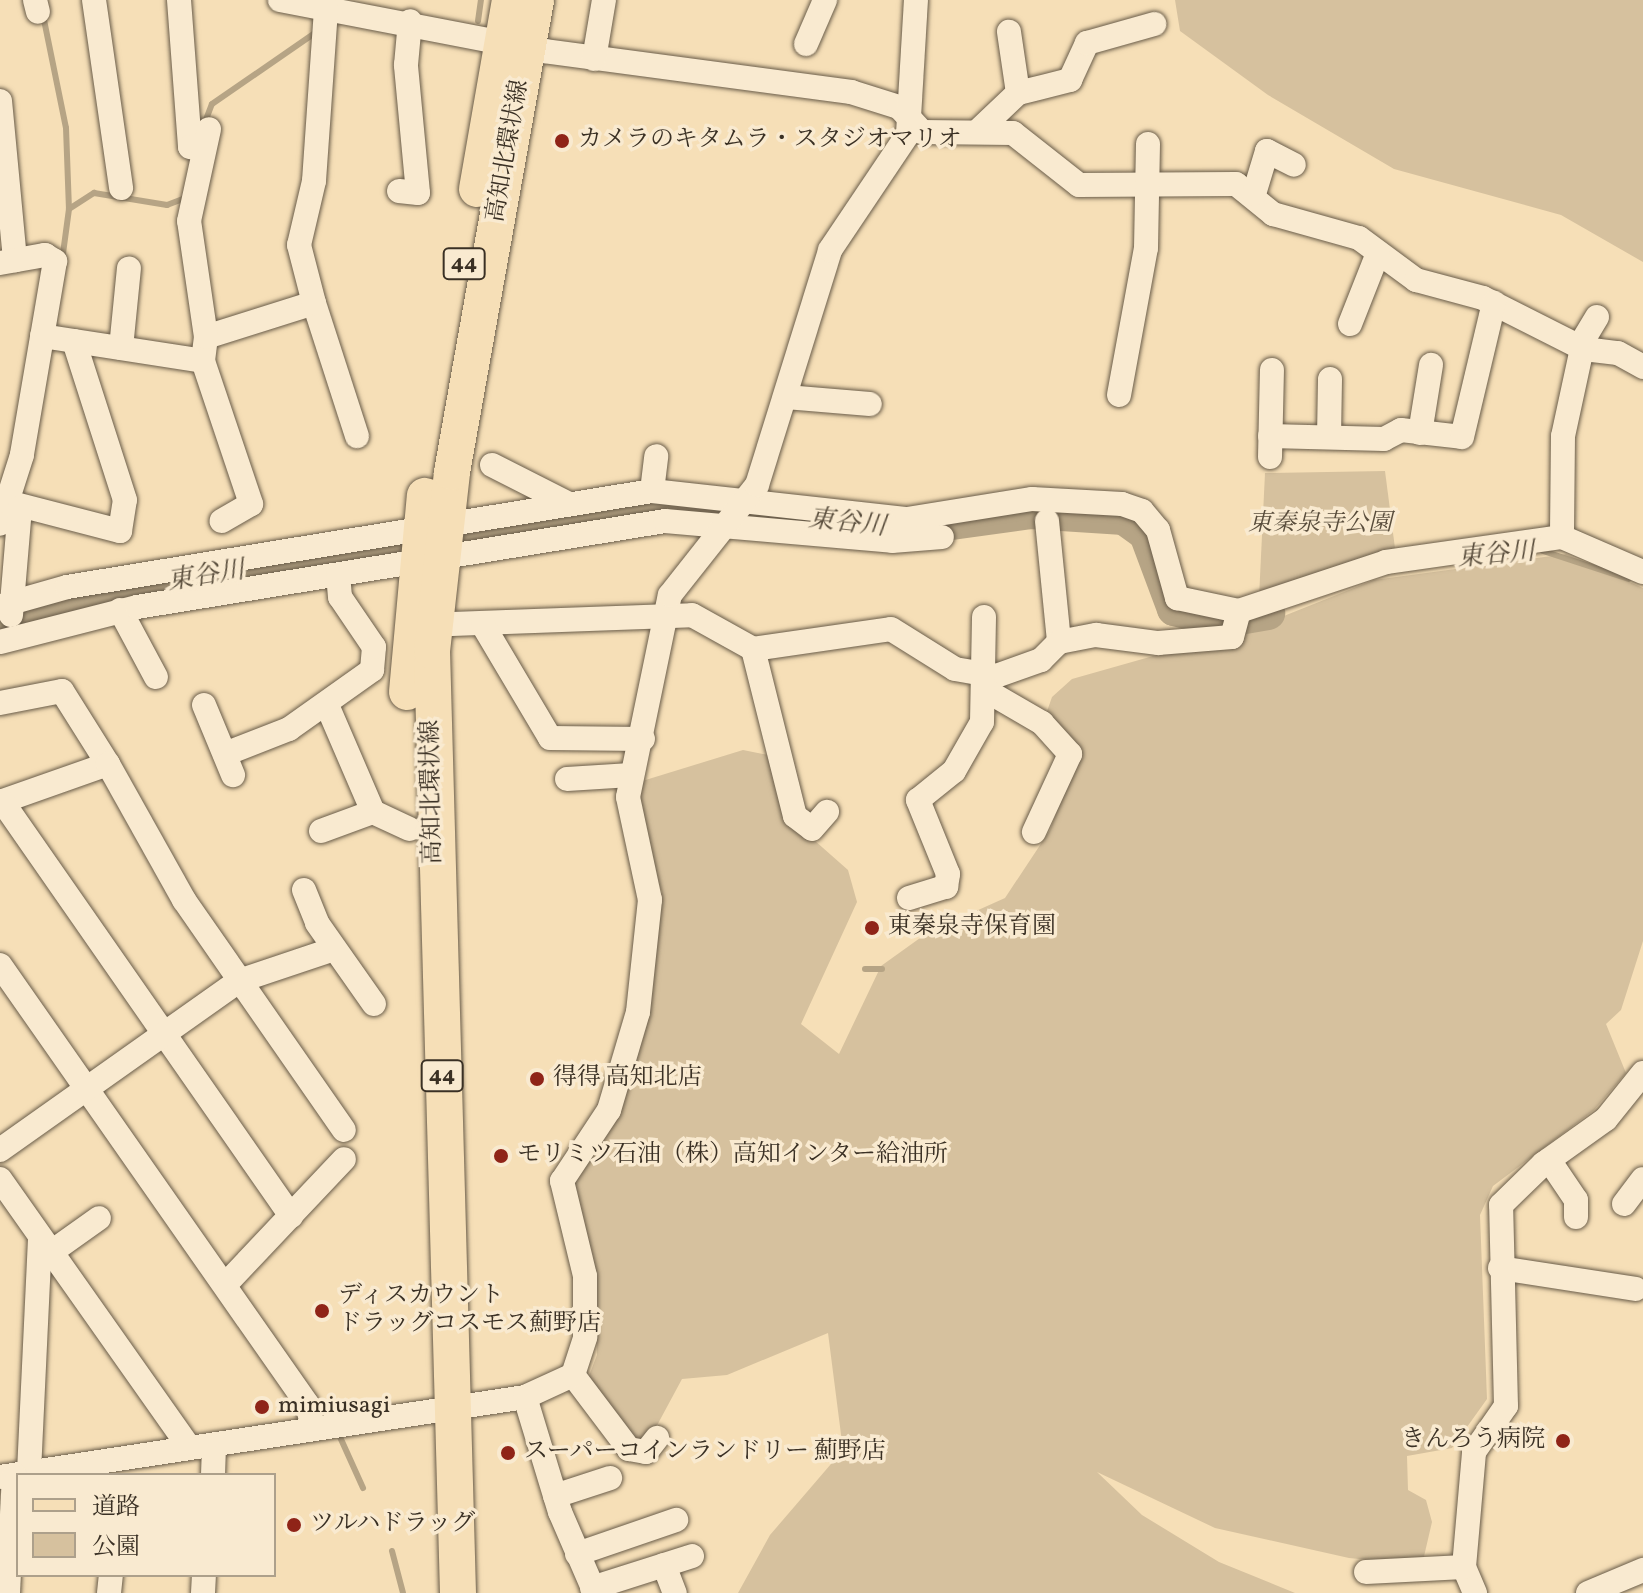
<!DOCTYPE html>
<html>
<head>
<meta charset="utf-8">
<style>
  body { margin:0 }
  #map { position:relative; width:1643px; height:1593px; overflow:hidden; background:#f6dfb7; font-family:Vollkorn,"Noto Serif JP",serif }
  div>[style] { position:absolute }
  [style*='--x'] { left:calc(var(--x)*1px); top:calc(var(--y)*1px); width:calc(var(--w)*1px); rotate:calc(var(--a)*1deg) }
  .green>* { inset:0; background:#d6c19e }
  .stream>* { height:6px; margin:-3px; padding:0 3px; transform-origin:3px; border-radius:3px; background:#b6a485 }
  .river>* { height:34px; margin:-17px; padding:0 17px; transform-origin:17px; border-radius:17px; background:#b6a485 }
  .roads { filter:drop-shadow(0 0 2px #695c49) drop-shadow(0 0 2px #695c49) }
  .street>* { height:24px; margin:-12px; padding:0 12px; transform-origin:12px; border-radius:12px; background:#f9ead0 }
  .primary>* { height:36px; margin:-18px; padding:0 18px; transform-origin:18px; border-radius:18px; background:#f6dfb7 }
  .dots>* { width:22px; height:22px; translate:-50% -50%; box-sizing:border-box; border:4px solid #f9ead0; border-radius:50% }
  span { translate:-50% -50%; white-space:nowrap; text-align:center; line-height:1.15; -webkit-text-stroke:7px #f9ead0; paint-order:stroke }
  .shield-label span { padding:2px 6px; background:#f9ead0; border:2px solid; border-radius:6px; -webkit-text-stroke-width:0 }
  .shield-label { font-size:22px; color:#3a3024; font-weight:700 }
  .poi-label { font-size:24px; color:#3a3024 }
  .left { translate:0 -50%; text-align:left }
  .right { translate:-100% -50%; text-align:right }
  .street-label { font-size:24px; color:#3a3024 }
  .park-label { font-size:24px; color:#594d3c; font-style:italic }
  .water-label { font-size:26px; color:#594d3c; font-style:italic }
  .legend { position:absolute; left:16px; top:1473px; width:260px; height:104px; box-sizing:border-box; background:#f9ead0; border:2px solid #ada08b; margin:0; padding:10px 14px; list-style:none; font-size:24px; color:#3a3024 }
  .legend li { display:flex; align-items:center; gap:16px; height:40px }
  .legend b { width:40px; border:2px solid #ada08b }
</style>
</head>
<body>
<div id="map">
  <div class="green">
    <div style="clip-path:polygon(1175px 0,1643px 0,1643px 262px,1561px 215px,1394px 169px,1268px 95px,1180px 31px)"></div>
    <div style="clip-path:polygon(1385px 471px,1396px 556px,1259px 598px,1265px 473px)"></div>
    <div style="clip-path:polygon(1566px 554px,1643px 588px,1643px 941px,1621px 1010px,1606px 1024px,1626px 1073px,1594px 1110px,1493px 1186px,1480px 1215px,1487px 1399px,1452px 1448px,1407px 1456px,1408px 1490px,1426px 1500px,1432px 1522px,1422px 1565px,1349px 1558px,1215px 1528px,1097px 1472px,1142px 1515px,1219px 1562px,1295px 1593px,738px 1593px,770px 1535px,843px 1450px,828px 1333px,727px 1375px,682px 1379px,647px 1444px,635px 1444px,587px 1381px,597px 1355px,593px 1256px,573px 1191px,578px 1163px,621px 1112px,662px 892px,643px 846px,639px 782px,743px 750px,773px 756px,814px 840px,848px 870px,857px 902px,801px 1024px,839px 1054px,881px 966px,927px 933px,1005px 898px,1050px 830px,1078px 752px,1044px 720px,1052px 697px,1072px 679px,1259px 626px,1374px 580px)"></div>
  </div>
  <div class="stream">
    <div style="--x:43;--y:15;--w:115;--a:78.5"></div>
    <div style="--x:66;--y:128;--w:81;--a:87.9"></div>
    <div style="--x:69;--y:209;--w:52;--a:97.7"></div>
    <div style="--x:478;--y:21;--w:21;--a:-82"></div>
    <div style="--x:205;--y:122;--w:19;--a:-69"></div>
    <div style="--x:212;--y:104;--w:125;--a:-34.6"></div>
    <div style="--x:69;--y:209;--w:30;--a:-33"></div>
    <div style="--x:94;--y:193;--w:74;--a:9.3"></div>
    <div style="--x:167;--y:205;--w:19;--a:-21"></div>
    <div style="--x:1543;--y:551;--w:90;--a:18"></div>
    <div style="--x:865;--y:969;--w:17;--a:0"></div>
    <div style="--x:340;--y:1437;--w:56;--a:65.7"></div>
    <div style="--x:392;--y:1551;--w:43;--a:75.3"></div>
  </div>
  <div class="river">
    <div style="--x:901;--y:530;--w:130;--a:-7.9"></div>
    <div style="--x:1030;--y:512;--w:94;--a:3.7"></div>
    <div style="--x:1124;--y:518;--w:27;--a:36"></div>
    <div style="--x:1146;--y:534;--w:80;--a:69.5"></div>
    <div style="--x:1174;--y:609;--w:49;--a:14"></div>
    <div style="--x:1222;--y:621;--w:47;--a:-9.9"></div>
    <div style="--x:0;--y:621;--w:163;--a:-13.1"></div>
    <div style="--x:159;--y:584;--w:386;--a:-9.1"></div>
    <div style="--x:540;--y:523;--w:142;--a:-7.3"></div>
    <div style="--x:681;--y:505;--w:40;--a:7.1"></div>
  </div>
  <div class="roads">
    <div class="street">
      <div style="--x:35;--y:0;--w:12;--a:76"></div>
      <div style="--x:94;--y:0;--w:190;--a:81.8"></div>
      <div style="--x:179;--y:0;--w:147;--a:85.7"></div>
      <div style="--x:190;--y:147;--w:14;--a:8"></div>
      <div style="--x:280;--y:0;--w:269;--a:10.9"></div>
      <div style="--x:544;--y:51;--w:310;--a:7.6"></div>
      <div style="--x:851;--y:92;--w:50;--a:17.4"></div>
      <div style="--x:899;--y:107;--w:34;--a:47"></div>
      <div style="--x:922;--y:132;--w:91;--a:0.6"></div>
      <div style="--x:1013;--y:133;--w:84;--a:38.2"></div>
      <div style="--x:1079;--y:185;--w:157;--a:-0.4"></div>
      <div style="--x:1236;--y:184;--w:48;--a:39"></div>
      <div style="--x:1273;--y:214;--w:89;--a:15.6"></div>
      <div style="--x:1359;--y:238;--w:71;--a:36.4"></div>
      <div style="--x:1416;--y:280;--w:69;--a:15"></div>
      <div style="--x:1483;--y:298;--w:113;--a:26.8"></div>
      <div style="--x:1584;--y:349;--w:34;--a:7"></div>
      <div style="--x:1618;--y:353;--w:29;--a:29"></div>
      <div style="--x:806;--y:44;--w:48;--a:-66.6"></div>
      <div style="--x:594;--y:59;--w:60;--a:-80.4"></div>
      <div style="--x:1018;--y:93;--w:54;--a:-14"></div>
      <div style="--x:1070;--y:80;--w:41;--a:-65.3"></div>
      <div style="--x:1087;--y:43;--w:70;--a:-15.8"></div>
      <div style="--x:0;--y:101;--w:160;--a:84.6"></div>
      <div style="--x:980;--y:129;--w:52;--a:-43.5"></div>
      <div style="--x:1018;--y:93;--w:62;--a:-98.4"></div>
      <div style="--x:399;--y:191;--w:19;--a:6"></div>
      <div style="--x:418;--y:193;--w:129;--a:-95.4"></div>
      <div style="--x:406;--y:65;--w:44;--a:-84.8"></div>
      <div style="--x:1254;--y:194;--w:45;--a:-73.2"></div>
      <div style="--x:1267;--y:151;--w:30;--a:27"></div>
      <div style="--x:0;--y:263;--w:46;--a:-10.1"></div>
      <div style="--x:45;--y:255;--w:12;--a:31"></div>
      <div style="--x:55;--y:261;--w:197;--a:99.7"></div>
      <div style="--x:22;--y:455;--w:72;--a:107.7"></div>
      <div style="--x:314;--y:303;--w:140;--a:72.1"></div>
      <div style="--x:1597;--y:317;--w:26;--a:121"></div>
      <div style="--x:1584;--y:339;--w:99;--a:102.2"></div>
      <div style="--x:1563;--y:436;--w:101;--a:90.6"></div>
      <div style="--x:1562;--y:537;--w:88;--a:23.4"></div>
      <div style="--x:1350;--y:324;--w:76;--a:-68.5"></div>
      <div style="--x:42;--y:336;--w:163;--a:8.8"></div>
      <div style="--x:203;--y:361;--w:24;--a:-83"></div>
      <div style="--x:206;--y:337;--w:113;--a:-17.5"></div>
      <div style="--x:314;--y:303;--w:60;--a:-104.5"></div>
      <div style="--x:299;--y:245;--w:66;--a:-76.8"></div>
      <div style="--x:314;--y:181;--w:173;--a:-86"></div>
      <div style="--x:206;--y:337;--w:117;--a:-98.3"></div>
      <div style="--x:189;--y:221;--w:94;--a:-77.7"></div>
      <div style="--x:121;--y:348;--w:80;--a:-84.3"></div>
      <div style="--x:203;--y:361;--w:151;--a:71.4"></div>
      <div style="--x:251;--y:504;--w:34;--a:150"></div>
      <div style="--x:1119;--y:395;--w:149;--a:-79.6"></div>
      <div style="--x:1146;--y:248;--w:104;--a:-88.9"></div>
      <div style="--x:786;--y:397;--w:84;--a:4.8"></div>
      <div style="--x:1420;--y:433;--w:69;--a:-80.8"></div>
      <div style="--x:1270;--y:436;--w:114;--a:1.5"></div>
      <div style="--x:1384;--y:439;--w:19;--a:-28"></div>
      <div style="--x:1401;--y:430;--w:61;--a:6.5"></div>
      <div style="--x:1462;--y:437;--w:138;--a:-76.6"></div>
      <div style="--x:1329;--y:437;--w:58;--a:-89"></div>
      <div style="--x:1270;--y:457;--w:87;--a:-88.7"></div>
      <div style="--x:492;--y:465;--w:84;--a:26.9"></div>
      <div style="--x:652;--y:491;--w:35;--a:-83"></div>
      <div style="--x:4;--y:501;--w:120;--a:14.5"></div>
      <div style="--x:120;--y:531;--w:31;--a:-81"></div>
      <div style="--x:125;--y:500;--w:167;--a:-107.8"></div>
      <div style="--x:1047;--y:521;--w:122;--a:84.3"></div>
      <div style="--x:7;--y:604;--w:62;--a:-15.8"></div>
      <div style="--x:67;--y:587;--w:593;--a:-9.32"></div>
      <div style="--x:652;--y:491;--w:257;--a:6.3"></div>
      <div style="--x:907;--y:519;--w:127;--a:-9.1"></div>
      <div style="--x:1032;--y:499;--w:90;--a:3.2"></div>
      <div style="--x:1122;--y:504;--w:21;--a:19"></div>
      <div style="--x:1142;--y:511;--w:25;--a:50"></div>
      <div style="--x:1158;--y:530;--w:71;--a:74.4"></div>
      <div style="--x:1177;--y:598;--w:63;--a:11.8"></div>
      <div style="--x:1239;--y:611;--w:155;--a:-18.4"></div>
      <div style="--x:1386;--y:562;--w:178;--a:-8.1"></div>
      <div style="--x:120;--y:610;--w:76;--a:61.8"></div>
      <div style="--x:11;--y:615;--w:108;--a:-85.2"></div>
      <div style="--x:452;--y:624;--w:240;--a:-2.1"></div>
      <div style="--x:692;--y:615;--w:70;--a:29.1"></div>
      <div style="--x:753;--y:649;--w:139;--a:-8.2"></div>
      <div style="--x:891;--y:629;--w:75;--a:32"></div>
      <div style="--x:955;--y:669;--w:42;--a:9.7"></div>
      <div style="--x:996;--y:676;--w:48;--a:-19.6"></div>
      <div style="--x:1041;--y:660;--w:25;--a:-45"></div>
      <div style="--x:1059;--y:642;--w:38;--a:-11"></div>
      <div style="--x:1096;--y:635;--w:63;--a:7.4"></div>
      <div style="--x:1158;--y:643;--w:74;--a:-4.6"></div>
      <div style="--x:1232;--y:637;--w:27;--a:-75"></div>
      <div style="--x:483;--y:625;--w:131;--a:59.3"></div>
      <div style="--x:550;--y:738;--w:93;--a:0.6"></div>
      <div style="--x:0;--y:642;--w:141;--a:-14.3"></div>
      <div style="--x:137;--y:607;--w:535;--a:-9.25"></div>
      <div style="--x:665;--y:521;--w:228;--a:5"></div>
      <div style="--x:892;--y:541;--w:50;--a:-4.6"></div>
      <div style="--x:753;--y:649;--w:172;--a:75.9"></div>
      <div style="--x:795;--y:816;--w:21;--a:37"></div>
      <div style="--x:812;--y:829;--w:23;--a:-49"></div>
      <div style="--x:987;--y:691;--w:64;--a:30.2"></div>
      <div style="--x:1042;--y:723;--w:42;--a:47.9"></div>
      <div style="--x:1070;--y:754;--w:86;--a:114.8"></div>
      <div style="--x:0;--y:703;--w:63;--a:-11"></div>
      <div style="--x:62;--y:691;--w:86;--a:57.8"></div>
      <div style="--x:108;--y:764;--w:114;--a:160.6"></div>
      <div style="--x:204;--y:705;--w:76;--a:67.5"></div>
      <div style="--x:327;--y:705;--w:116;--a:66.7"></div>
      <div style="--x:373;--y:812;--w:40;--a:25"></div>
      <div style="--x:225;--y:754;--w:69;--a:-21.3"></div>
      <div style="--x:289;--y:729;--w:102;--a:-35.4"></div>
      <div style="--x:372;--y:670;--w:23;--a:-85"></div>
      <div style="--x:374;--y:647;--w:60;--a:-124.2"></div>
      <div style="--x:340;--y:597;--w:21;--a:-95"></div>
      <div style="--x:108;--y:764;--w:156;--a:60.8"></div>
      <div style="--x:184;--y:900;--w:280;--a:55.2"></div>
      <div style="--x:567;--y:779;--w:64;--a:-3.6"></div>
      <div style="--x:2;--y:801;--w:506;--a:55.15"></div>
      <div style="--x:321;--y:831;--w:55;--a:-20.1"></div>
      <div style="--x:304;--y:890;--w:35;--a:68"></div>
      <div style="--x:317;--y:923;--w:99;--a:54.9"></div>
      <div style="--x:909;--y:898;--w:39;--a:-17"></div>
      <div style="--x:946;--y:887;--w:13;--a:-81"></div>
      <div style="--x:948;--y:874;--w:80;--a:-112.1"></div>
      <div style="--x:918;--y:800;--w:46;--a:-38.9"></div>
      <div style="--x:954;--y:771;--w:56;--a:-60.3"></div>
      <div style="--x:982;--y:722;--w:105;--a:-88.9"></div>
      <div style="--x:0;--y:965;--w:536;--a:55.03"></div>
      <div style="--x:307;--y:1404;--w:25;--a:76"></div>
      <div style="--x:0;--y:1150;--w:293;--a:-35.3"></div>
      <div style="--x:239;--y:981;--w:100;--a:-18.6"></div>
      <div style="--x:1549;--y:1160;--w:48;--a:56"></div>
      <div style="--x:1576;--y:1200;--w:17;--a:90"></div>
      <div style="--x:0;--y:1179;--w:329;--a:54.8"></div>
      <div style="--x:1624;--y:1204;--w:31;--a:-53"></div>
      <div style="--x:50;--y:1253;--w:60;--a:-35.5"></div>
      <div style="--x:1500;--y:1268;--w:137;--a:8.8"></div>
      <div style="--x:225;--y:1285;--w:173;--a:-46.6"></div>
      <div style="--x:573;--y:1375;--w:93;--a:52.9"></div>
      <div style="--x:629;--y:1449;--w:17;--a:10"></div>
      <div style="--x:646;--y:1452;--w:18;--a:-52"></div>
      <div style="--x:525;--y:1397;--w:120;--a:73.1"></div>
      <div style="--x:560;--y:1512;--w:88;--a:66.6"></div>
      <div style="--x:29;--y:1472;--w:233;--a:-87.3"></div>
      <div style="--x:213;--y:1475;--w:30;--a:-88"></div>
      <div style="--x:0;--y:1477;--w:531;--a:-8.66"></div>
      <div style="--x:525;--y:1397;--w:53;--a:-24.6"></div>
      <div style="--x:573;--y:1375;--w:40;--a:-72"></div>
      <div style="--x:585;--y:1337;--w:61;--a:-90"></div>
      <div style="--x:585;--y:1276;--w:98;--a:-103.6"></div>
      <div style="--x:562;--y:1181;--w:85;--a:-56.5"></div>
      <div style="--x:609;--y:1110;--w:102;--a:-73.5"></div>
      <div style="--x:638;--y:1012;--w:113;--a:-83.9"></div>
      <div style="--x:650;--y:900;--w:105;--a:-102.1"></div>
      <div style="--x:628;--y:797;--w:206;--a:-78.3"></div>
      <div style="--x:670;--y:595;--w:140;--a:-51.7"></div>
      <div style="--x:757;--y:485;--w:246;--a:-72.7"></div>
      <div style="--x:830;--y:250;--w:140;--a:-56.1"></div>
      <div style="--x:908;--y:134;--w:134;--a:-86.6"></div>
      <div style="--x:555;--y:1496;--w:58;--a:-18.1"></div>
      <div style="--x:577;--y:1554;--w:105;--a:-19"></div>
      <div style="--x:664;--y:1565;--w:30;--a:69"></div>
      <div style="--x:1366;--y:1572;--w:98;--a:-2.9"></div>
      <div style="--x:592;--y:1588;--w:105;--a:-17.7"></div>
      <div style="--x:8;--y:1593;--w:118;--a:-87.1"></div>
      <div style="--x:109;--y:1593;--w:18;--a:-84"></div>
      <div style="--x:203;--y:1593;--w:18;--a:-87"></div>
      <div style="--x:1475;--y:1593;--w:28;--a:-113"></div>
      <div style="--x:1464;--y:1567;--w:115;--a:-85"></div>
      <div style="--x:1474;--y:1452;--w:56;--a:-55.2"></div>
      <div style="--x:1506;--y:1406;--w:201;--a:-91.4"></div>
      <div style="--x:1501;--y:1205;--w:59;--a:-44.3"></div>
      <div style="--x:1543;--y:1164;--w:77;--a:-35.5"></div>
      <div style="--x:1606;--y:1119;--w:59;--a:-51.2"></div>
      <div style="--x:1588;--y:1593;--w:60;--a:-22.7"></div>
    </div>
    <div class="primary">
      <div style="--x:477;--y:189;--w:192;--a:-80.1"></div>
      <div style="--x:407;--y:692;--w:197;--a:-84.8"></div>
      <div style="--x:458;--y:1593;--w:942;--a:-91.58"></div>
      <div style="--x:432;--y:651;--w:180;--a:-83.6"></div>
      <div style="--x:452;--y:472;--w:479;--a:-79.9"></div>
    </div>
  </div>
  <div class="dots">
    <div style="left:562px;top:141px;background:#8f2418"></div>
    <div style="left:872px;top:928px;background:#8f2418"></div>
    <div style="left:537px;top:1079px;background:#8f2418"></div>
    <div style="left:501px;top:1156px;background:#8f2418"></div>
    <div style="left:322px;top:1311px;background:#8f2418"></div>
    <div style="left:262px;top:1407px;background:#8f2418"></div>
    <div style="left:1563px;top:1441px;background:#8f2418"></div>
    <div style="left:508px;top:1453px;background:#8f2418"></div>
    <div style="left:294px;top:1525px;background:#8f2418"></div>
  </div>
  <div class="shield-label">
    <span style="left:464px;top:264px">44</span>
    <span style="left:442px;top:1076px">44</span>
  </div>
  <div class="poi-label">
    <span class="left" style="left:578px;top:141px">カメラのキタムラ・スタジオマリオ</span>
    <span class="left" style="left:888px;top:928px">東秦泉寺保育園</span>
    <span class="left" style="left:553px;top:1079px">得得 高知北店</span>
    <span class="left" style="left:517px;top:1156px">モリミツ石油（株）高知インター給油所</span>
    <span class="left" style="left:338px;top:1311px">ディスカウント<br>ドラッグコスモス薊野店</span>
    <span class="left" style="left:278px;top:1407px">mimiusagi</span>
    <span class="right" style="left:1545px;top:1441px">きんろう病院</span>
    <span class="left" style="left:524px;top:1453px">スーパーコインランドリー 薊野店</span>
    <span class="left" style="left:310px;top:1525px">ツルハドラッグ</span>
  </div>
  <div class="street-label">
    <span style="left:509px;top:151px;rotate:-80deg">高知北環状線</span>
    <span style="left:433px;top:792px;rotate:-91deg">高知北環状線</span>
  </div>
  <div class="park-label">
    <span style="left:1320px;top:525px">東秦泉寺公園</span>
  </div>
  <div class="water-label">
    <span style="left:847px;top:524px;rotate:6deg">東谷川</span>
    <span style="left:1496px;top:556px;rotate:-5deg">東谷川</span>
    <span style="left:206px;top:577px;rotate:-9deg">東谷川</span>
  </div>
  <ul class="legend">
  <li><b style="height:10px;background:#f6dfb7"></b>道路</li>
  <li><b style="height:22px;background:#d6c19e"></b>公園</li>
  </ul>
</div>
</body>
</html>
